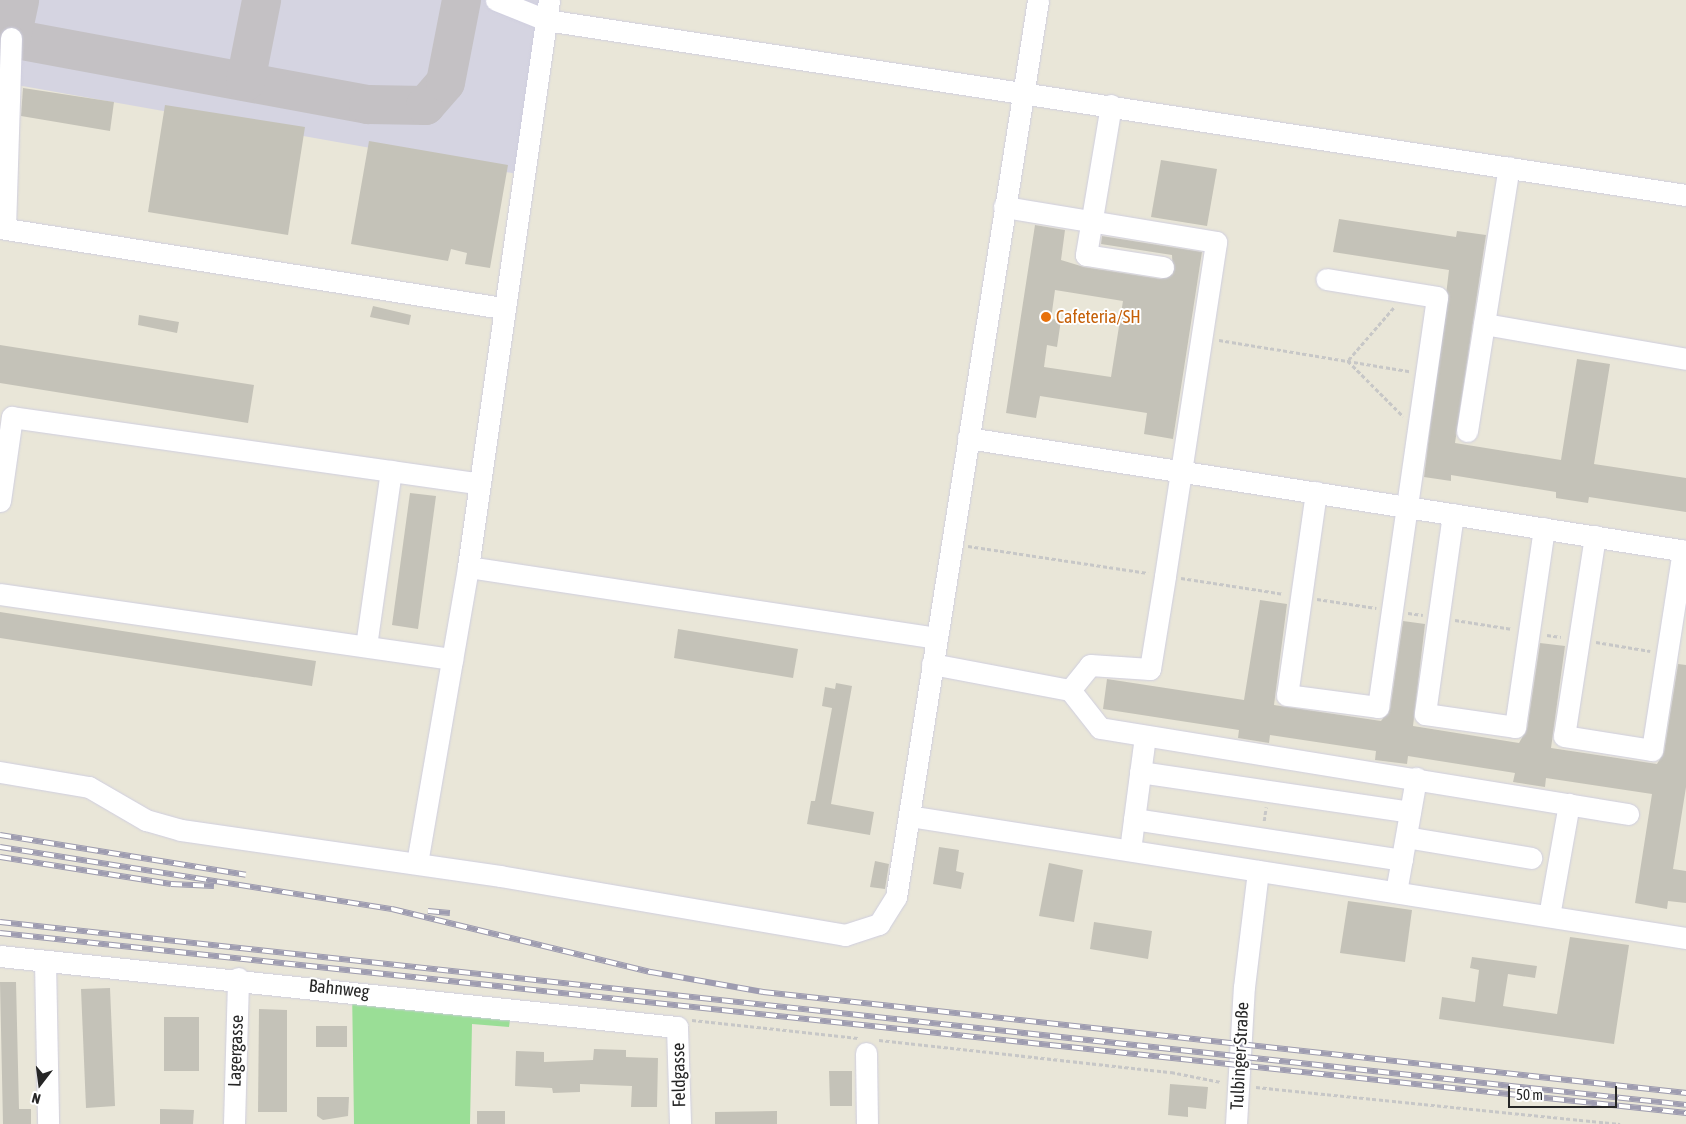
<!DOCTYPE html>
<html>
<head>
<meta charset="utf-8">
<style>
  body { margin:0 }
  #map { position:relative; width:1686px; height:1124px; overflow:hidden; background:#e9e6d8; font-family:"Asap Condensed",sans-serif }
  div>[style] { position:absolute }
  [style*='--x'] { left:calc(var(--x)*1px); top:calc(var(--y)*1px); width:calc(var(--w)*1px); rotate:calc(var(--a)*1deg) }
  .airport>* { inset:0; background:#d5d4e1 }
  .green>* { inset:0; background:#9ade96 }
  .taxiway>* { height:39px; margin:-19.5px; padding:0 19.5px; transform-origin:19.5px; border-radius:19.5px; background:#c4c1c4 }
  .building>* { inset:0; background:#c4c2b8 }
  .path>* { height:2.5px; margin-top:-1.25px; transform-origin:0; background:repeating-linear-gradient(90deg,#c7c7c7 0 4px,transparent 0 6.5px) }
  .roads { filter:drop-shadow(0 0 1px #cfcedf) drop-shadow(0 0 1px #cfcedf) }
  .minor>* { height:21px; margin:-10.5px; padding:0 10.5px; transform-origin:10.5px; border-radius:10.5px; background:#fff }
  .rail>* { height:5.5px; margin-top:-2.75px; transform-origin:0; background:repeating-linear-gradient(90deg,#fff 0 11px,#9e9cb0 0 22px); box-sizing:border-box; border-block:1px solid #9e9cb0 }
  .dots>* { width:14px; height:14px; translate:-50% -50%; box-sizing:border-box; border:2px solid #fff; border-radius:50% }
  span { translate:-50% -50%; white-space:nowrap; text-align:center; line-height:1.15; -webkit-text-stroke:4px #fff; paint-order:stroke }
  .food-label { font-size:18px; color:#c56008 }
  .left { translate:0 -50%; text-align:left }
  .street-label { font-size:18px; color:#262626 }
  .north { position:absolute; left:15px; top:1059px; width:50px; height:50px; -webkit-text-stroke:4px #fff; paint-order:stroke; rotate:195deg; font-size:14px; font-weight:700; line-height:20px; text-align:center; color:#262626 }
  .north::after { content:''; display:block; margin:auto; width:18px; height:22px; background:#262626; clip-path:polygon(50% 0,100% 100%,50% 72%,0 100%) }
  .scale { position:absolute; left:1508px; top:1086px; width:109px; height:22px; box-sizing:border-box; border:2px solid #262626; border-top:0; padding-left:6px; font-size:15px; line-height:18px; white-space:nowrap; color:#262626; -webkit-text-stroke:4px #fff; paint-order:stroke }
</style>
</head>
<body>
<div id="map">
  <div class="airport">
    <div style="clip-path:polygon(0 0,549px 0,523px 175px,0 82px)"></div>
  </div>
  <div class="green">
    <div style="clip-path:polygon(352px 987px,512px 1006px,509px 1027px,472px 1024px,470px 1124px,354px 1124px)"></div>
  </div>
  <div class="taxiway">
    <div style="--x:0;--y:36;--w:374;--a:10.5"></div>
    <div style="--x:368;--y:104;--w:57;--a:1"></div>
    <div style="--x:425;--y:105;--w:30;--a:-49"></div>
    <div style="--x:445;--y:82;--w:84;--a:-79"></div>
    <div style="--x:11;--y:38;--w:39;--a:-78"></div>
    <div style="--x:245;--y:81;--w:83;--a:-78.8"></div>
  </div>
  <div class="building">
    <div style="clip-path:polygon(23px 88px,114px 102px,110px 131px,21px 116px)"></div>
    <div style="clip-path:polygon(165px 105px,305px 127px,288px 235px,148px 212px)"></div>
    <div style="clip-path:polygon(369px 141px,508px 165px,490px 268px,465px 264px,467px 253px,451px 249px,448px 261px,351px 244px)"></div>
    <div style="clip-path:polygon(1161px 160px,1217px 169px,1207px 226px,1151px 217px)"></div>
    <div style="clip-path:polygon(1339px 219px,1456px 237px,1457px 231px,1486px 235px,1455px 443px,1561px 460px,1577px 359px,1610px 364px,1594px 464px,1686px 478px,1686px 512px,1589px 497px,1588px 503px,1556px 498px,1556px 492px,1451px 475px,1451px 481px,1424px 477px,1449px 270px,1333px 252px)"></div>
    <div style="clip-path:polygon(evenodd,1035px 225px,1065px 230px,1061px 260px,1084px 267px,1161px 279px,1173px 274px,1172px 255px,1101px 244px,1102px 236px,1202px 252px,1173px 439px,1144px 434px,1147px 413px,1040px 396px,1036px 418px,1006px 413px,1035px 225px,1055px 290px,1123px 301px,1111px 377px,1044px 367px,1047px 345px,1057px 347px,1061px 320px,1051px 319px,1055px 290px)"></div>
    <div style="clip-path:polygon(373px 306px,411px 315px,409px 325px,370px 317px)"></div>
    <div style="clip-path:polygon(139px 315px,179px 322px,177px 333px,138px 325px)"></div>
    <div style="clip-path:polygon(0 345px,254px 385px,248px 423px,0 383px)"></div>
    <div style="clip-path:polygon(410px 493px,436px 496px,418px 629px,392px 625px)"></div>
    <div style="clip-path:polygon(1260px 600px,1287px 604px,1274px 705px,1381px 721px,1390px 709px,1403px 621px,1425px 624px,1413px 726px,1519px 743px,1527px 729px,1540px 643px,1565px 646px,1551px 748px,1657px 764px,1664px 752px,1678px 664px,1686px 665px,1686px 787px,1673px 869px,1686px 871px,1686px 903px,1668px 901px,1667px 909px,1635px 903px,1652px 794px,1546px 778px,1545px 787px,1513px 782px,1515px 773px,1408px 756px,1407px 764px,1375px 760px,1376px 751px,1270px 735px,1269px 743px,1238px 738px,1239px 730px,1103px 709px,1107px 679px,1244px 700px)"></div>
    <div style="clip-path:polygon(0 612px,316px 661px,312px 686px,0 638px)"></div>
    <div style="clip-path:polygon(678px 629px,798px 649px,793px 678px,674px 658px)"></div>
    <div style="clip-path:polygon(836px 683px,852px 686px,831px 804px,874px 812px,870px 835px,807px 824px,811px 801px,815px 801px,832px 708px,822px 706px,825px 687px,835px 689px)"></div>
    <div style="clip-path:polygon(939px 847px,959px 850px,956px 871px,964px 873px,961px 889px,933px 884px)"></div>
    <div style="clip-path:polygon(875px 861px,889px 864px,885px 889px,870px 887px)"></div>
    <div style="clip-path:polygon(1049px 863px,1083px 870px,1074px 922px,1039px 916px)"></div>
    <div style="clip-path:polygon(1348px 901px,1412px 910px,1405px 962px,1340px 953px)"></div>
    <div style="clip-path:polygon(1094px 922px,1152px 931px,1148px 959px,1090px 949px)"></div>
    <div style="clip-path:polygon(1570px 937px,1629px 945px,1614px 1044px,1439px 1019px,1442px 997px,1475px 1002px,1479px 970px,1470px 968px,1472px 957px,1537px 966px,1535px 978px,1508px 974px,1503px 1006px,1557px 1014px)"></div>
    <div style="clip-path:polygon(0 982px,16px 982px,19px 1109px,31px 1109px,31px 1124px,3px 1124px)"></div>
    <div style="clip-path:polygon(110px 988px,115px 1106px,86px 1108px,81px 989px)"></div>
    <div style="clip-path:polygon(259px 1009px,287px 1010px,287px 1112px,258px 1112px)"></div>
    <div style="clip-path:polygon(164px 1017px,199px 1017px,199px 1071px,164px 1071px)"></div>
    <div style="clip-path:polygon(316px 1026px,347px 1026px,347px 1047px,316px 1047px)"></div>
    <div style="clip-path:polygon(594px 1049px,626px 1050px,626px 1057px,658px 1058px,657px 1107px,631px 1107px,632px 1086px,580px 1084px,580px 1092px,553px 1093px,552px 1088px,515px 1086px,516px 1051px,544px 1052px,544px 1062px,593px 1060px)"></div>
    <div style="clip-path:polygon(829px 1071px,852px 1071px,852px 1106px,830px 1106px)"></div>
    <div style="clip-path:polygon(1170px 1084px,1208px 1087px,1206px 1109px,1188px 1107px,1188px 1117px,1168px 1115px)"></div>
    <div style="clip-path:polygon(317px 1097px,349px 1097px,348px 1116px,323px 1120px,317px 1116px)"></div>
    <div style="clip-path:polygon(160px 1109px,194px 1110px,193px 1124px,160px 1124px)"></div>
    <div style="clip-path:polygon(477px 1111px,505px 1111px,505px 1124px,477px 1124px)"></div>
    <div style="clip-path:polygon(777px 1111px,777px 1124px,715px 1124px,715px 1112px)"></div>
  </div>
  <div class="path">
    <div style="--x:1394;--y:308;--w:70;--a:131"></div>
    <div style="--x:1348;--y:361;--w:78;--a:45"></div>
    <div style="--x:1219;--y:340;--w:193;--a:9.3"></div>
    <div style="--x:968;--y:546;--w:182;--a:8.5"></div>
    <div style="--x:1181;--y:578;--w:104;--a:8.8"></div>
    <div style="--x:1317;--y:599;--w:60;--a:8.7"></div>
    <div style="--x:1408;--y:613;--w:15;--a:8"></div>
    <div style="--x:1455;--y:620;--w:58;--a:9"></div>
    <div style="--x:1547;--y:635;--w:14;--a:8"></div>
    <div style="--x:1596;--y:642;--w:55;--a:9.5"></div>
    <div style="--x:1264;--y:821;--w:14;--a:-82"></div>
    <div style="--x:692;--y:1020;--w:167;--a:6.2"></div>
    <div style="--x:879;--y:1040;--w:294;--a:6.3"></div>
    <div style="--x:1171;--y:1072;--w:51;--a:11.3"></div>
    <div style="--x:1256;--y:1087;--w:366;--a:5.8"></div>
  </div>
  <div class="roads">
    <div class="minor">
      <div style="--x:496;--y:0;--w:54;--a:21.8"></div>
      <div style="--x:546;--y:20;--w:1153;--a:8.73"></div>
      <div style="--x:1111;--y:105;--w:152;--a:99.5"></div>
      <div style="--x:1086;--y:255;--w:78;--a:8.9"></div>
      <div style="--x:0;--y:228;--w:508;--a:9.05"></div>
      <div style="--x:5;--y:228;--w:190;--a:-88.2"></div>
      <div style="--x:1484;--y:324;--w:205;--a:9.8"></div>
      <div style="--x:1467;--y:431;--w:267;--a:-81"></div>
      <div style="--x:968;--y:438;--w:727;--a:8.94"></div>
      <div style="--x:1316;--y:492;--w:205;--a:98.1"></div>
      <div style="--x:1287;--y:695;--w:92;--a:7.5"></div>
      <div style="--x:1378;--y:707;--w:414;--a:-81.8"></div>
      <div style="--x:1437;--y:297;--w:112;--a:-170.8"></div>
      <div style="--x:0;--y:501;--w:85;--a:-81.9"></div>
      <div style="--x:12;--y:417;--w:471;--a:8.1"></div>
      <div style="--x:1453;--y:514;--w:202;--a:98"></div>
      <div style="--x:1425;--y:714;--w:91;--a:8.2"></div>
      <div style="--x:1515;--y:727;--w:201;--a:-81.7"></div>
      <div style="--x:1595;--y:536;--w:202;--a:98.8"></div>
      <div style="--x:1564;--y:736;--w:89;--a:9"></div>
      <div style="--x:1652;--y:750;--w:202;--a:-81.2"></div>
      <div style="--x:468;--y:567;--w:473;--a:8.6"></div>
      <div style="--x:0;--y:594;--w:457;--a:8.2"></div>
      <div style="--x:366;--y:646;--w:177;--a:-81.9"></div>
      <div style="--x:932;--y:664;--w:140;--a:10.7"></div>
      <div style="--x:1070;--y:690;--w:32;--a:-51"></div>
      <div style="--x:1090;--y:665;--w:60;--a:3.8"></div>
      <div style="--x:1150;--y:669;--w:94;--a:-80.8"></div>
      <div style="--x:1165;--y:576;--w:338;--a:-81.3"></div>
      <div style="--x:1216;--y:242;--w:215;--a:-170.6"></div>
      <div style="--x:1070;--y:690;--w:48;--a:51.7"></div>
      <div style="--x:1100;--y:728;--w:535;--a:9.25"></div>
      <div style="--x:0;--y:772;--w:90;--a:9.6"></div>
      <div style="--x:89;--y:787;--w:66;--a:30.1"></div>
      <div style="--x:146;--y:820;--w:36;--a:16"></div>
      <div style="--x:181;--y:830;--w:322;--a:8.2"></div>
      <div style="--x:500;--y:876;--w:350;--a:9.7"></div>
      <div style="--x:845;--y:935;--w:36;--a:-18"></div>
      <div style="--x:879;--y:924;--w:32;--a:-58"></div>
      <div style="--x:896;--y:897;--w:908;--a:-81"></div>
      <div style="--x:1140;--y:772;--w:273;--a:8.4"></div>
      <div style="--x:909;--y:816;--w:787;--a:8.92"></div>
      <div style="--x:1134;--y:819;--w:271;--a:8.7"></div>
      <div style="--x:1406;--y:837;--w:127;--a:9.5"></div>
      <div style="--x:1130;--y:850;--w:115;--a:-82.5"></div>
      <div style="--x:417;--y:863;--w:300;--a:-80.2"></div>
      <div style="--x:468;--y:567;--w:573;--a:-81.87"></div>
      <div style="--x:1396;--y:892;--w:116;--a:-80"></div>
      <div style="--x:1549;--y:916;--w:114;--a:-79.9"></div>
      <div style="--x:0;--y:956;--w:681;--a:5.99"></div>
      <div style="--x:677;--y:1027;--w:97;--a:88.2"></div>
      <div style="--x:45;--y:961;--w:163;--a:88.9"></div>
      <div style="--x:866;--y:1053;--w:71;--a:89.2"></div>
      <div style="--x:234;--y:1124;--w:146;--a:-88.4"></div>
      <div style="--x:1236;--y:1124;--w:137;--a:-86.7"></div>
      <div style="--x:1244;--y:987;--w:117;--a:-83.1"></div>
    </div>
  </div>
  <div class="rail">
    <div style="--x:0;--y:835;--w:249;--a:9.2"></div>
    <div style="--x:0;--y:847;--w:397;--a:9"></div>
    <div style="--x:392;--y:909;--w:267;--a:13.7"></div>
    <div style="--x:651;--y:972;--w:114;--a:10.1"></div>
    <div style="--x:763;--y:992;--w:929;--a:6.24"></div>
    <div style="--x:0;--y:857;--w:173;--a:9"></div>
    <div style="--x:171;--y:884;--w:43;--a:2.7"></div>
    <div style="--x:428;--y:911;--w:22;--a:5"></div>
    <div style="--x:0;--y:922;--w:1696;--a:6.19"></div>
    <div style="--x:0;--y:933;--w:1696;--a:6.09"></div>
  </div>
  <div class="dots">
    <div style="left:1046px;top:317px;background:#e8710a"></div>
  </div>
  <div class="food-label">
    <span class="left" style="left:1056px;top:317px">Cafeteria/SH</span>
  </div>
  <div class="street-label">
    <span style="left:339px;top:989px;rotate:6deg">Bahnweg</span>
    <span style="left:236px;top:1051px;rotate:-88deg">Lagergasse</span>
    <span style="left:1240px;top:1056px;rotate:-87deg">Tulbinger Straße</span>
    <span style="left:679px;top:1075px;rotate:-91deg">Feldgasse</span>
  </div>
  <div class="north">N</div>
  <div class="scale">50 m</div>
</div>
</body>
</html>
